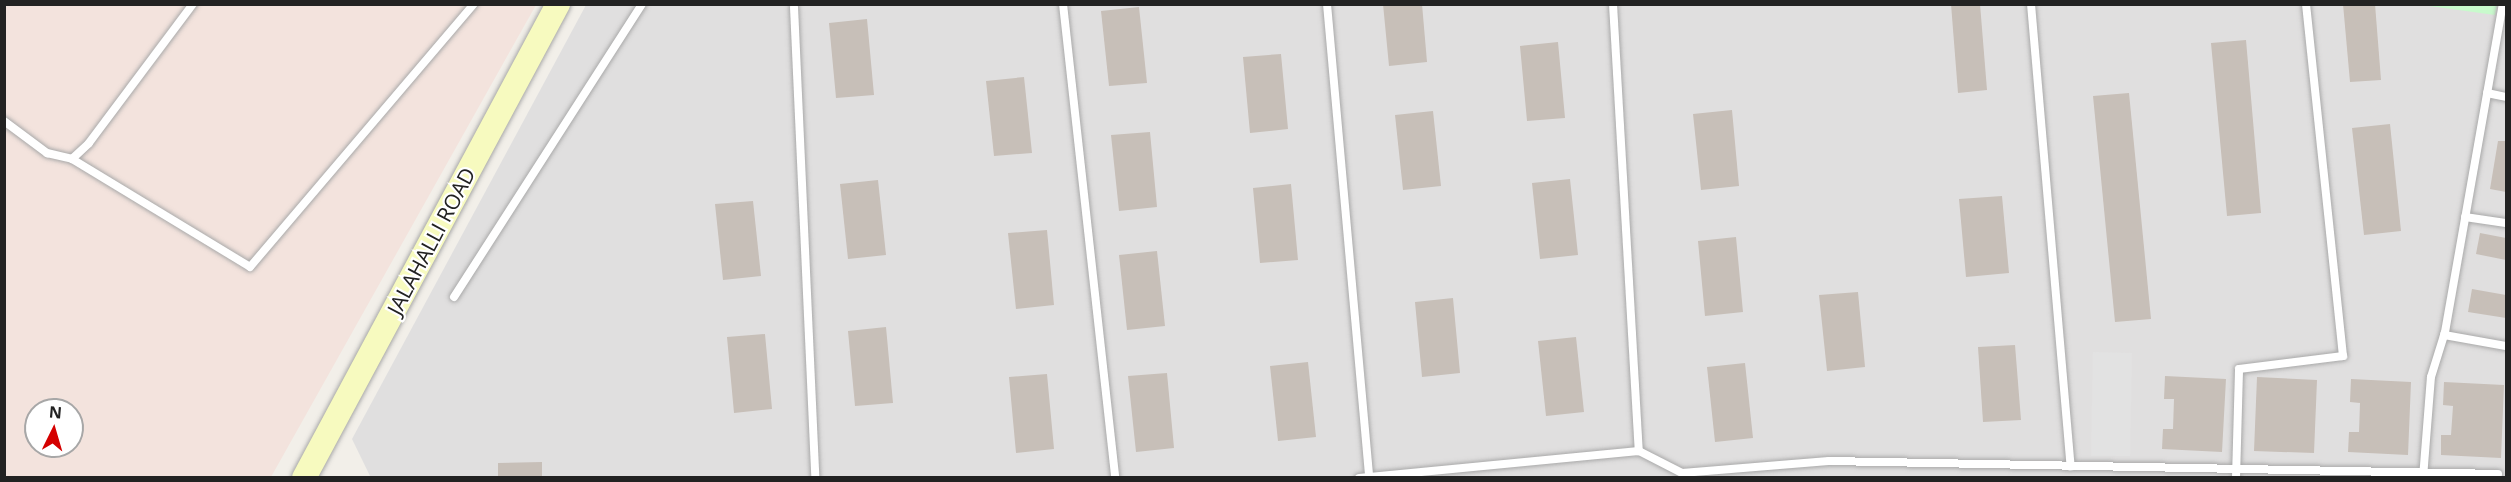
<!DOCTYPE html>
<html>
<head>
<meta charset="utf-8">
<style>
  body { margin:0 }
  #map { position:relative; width:2511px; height:482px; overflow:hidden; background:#f2efe9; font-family:"Open Sans",sans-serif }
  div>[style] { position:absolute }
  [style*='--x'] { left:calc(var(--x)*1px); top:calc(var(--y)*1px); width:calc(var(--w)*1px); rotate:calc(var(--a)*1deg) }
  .residential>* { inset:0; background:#e0dfdf }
  .military>* { inset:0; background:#f3e3dd }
  .park>* { inset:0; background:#c8facc }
  .parking>* { inset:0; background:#e2e2e2 }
  .building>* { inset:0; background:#c7bfb8 }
  .roads { filter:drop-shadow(0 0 2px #a9a9a9) drop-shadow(0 0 2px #a9a9a9) }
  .service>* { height:8px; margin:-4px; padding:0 4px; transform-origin:4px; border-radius:4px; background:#fff }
  .secondary>* { height:24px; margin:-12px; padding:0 12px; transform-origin:12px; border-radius:12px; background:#f7fabf }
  span { translate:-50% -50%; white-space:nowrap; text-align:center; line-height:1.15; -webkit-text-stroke:4.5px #fff; paint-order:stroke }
  .street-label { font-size:21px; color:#222 }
  .frame { position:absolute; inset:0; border:6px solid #222; pointer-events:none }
  .north { position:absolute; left:24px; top:398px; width:60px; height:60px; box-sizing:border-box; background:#fff; border:2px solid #a7a7a7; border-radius:50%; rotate:5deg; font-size:16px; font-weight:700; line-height:24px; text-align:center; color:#222 }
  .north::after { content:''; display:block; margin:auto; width:21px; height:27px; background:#d40000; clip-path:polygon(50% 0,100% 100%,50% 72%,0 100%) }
</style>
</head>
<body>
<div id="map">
  <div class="residential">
    <div style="clip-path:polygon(586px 5px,2506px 5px,2506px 477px,371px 478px,352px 439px)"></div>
  </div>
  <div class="military">
    <div style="clip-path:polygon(evenodd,4px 5px,536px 5px,271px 477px,5px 477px,4px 5px,36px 410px,72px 410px,72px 446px,36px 446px,36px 410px)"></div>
  </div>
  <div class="park">
    <div style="clip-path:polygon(2422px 5px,2422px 4px,2497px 5px,2495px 15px)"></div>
  </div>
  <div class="parking">
    <div style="clip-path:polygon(2093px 352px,2132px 353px,2130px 456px,2091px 456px)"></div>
  </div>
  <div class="building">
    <div style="clip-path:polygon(1383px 4px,1422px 4px,1427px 62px,1389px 66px)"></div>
    <div style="clip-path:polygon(1951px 4px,1980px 4px,1987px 90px,1958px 93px)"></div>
    <div style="clip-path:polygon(2343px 4px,2375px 4px,2381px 80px,2350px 82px)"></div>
    <div style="clip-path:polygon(1139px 7px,1147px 83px,1109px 86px,1101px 11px)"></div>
    <div style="clip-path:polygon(867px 19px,874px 95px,836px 98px,829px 23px)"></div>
    <div style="clip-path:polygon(2246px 40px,2261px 213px,2227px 216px,2211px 43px)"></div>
    <div style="clip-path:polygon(1558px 42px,1565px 118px,1527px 121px,1520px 46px)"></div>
    <div style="clip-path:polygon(1281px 54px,1288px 129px,1250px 133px,1243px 57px)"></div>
    <div style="clip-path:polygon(1024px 77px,1032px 153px,994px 156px,986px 81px)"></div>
    <div style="clip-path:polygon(2129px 93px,2151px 319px,2115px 322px,2093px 96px)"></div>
    <div style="clip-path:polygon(1732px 110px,1739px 186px,1701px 190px,1693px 114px)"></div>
    <div style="clip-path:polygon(1433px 111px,1441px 186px,1403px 190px,1395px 115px)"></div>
    <div style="clip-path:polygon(2390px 124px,2401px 231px,2364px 235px,2352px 128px)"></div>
    <div style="clip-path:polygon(1150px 132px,1157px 207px,1119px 211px,1111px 135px)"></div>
    <div style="clip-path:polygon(2498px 141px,2506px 141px,2506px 192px,2490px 189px)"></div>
    <div style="clip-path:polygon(1570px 179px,1578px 255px,1540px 259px,1532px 183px)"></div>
    <div style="clip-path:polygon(878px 180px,886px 255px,848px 259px,840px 184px)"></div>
    <div style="clip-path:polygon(1291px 184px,1298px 260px,1260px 263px,1253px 188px)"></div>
    <div style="clip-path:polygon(2002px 196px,2009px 273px,1966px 277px,1959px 199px)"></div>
    <div style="clip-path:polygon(753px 201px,761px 276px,723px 280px,715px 204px)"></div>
    <div style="clip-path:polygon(1047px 230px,1054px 305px,1016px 309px,1008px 233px)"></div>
    <div style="clip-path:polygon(2480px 233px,2506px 238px,2506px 260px,2476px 254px)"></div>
    <div style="clip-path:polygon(1736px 237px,1743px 312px,1705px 316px,1698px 241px)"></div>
    <div style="clip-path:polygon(1157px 251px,1165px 326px,1127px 330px,1119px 255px)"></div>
    <div style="clip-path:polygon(2472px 289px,2506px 295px,2506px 318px,2468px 312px)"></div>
    <div style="clip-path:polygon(1858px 292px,1865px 367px,1827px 371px,1819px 295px)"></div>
    <div style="clip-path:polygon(1453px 298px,1460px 373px,1422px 377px,1415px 302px)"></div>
    <div style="clip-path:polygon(886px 327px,893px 403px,855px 406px,848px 331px)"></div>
    <div style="clip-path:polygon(765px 334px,772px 409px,734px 413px,727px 337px)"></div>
    <div style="clip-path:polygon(1576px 337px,1584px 412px,1546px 416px,1538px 341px)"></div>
    <div style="clip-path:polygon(2015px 345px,2021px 420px,1983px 422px,1978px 347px)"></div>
    <div style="clip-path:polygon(1308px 362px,1316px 437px,1278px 441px,1270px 366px)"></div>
    <div style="clip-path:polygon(1745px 363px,1753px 438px,1715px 442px,1707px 367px)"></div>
    <div style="clip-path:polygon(1167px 373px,1174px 448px,1136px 452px,1128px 376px)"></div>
    <div style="clip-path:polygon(1047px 374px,1054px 449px,1016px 453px,1009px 377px)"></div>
    <div style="clip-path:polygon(2165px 376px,2226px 379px,2222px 452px,2162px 449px,2163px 429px,2173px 429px,2174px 399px,2164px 399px)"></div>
    <div style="clip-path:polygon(2257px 377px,2317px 380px,2314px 453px,2254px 451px)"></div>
    <div style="clip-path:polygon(2351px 379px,2411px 382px,2408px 455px,2348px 452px,2349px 432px,2359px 432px,2360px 403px,2350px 402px)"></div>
    <div style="clip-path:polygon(2444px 382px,2504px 385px,2501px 458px,2441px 455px,2441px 435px,2451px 435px,2453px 406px,2443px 405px)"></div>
    <div style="clip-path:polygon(542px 462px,542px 477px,498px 477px,498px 463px)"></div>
  </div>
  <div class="roads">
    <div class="service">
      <div style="--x:1063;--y:4;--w:477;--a:83.7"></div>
      <div style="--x:1327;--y:4;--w:475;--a:84.9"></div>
      <div style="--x:1613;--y:4;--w:448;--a:86.7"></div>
      <div style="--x:2031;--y:4;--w:464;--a:85.1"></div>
      <div style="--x:794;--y:7;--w:471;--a:87.4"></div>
      <div style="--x:2487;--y:93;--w:19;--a:12"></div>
      <div style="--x:4;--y:121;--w:54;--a:36.7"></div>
      <div style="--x:47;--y:153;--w:26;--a:13"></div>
      <div style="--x:72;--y:159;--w:23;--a:-43"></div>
      <div style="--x:89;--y:143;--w:174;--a:-53.2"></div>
      <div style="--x:72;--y:159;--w:208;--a:31.2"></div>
      <div style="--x:250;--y:267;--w:345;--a:-49.6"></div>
      <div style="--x:2465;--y:217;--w:41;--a:8.3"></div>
      <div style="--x:454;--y:297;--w:348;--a:-57.3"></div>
      <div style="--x:2444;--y:335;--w:63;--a:10.1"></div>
      <div style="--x:1359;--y:478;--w:281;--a:-5.5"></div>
      <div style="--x:1639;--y:451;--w:48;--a:27.1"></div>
      <div style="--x:1682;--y:473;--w:147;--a:-4.7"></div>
      <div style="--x:1829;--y:461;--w:669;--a:1.11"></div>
      <div style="--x:2236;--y:478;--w:109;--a:-88.4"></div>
      <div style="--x:2239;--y:369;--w:105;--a:-7.1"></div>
      <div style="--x:2343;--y:356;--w:354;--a:-96"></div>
      <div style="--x:2423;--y:478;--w:101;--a:-85.5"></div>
      <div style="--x:2431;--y:377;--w:47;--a:-72.7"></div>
      <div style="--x:2445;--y:332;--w:333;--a:-80"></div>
    </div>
    <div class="secondary">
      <div style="--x:304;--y:478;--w:538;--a:-61.81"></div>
    </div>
  </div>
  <div class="street-label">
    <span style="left:431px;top:241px;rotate:-62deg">JALAHALLI ROAD</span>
  </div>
  <div class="frame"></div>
  <div class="north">N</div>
</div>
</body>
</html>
